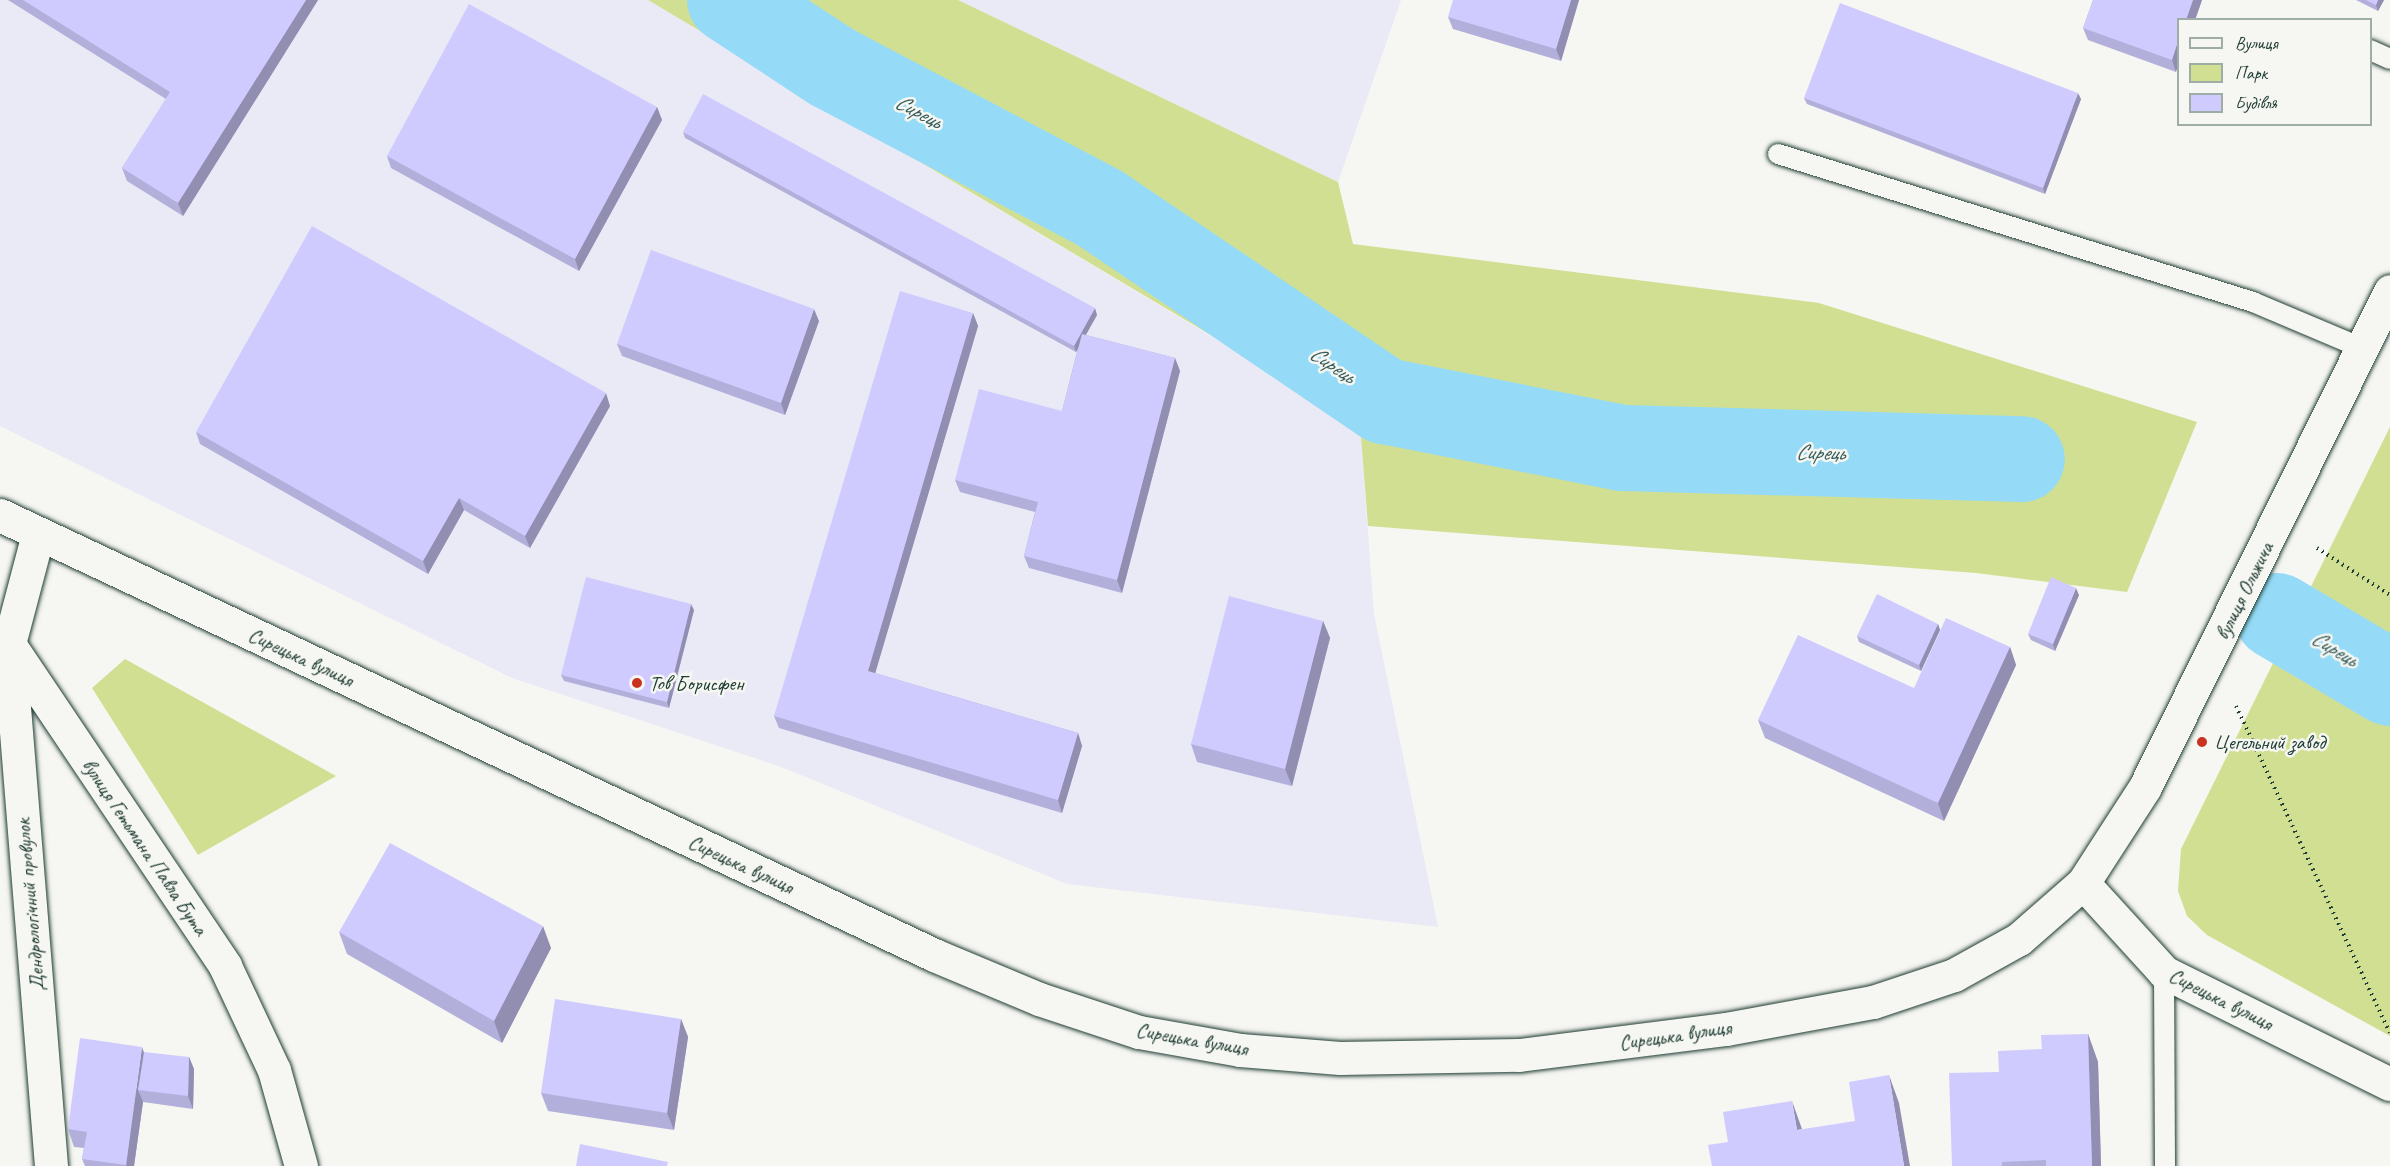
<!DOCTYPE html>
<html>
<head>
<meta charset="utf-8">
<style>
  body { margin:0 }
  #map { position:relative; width:2390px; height:1166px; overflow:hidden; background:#f6f6f2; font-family:Caveat,sans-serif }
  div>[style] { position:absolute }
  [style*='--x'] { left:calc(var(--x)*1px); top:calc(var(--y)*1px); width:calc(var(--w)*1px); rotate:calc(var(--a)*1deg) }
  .built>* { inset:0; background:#eae9f6 }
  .green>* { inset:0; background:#d1df92 }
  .river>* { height:86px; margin:-43px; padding:0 43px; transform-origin:43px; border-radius:43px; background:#95dbf7 }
  .path>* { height:4px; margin-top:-2px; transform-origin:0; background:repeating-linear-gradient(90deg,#1f3d34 0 1.5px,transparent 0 6px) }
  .roads { filter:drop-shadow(0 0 2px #1f3d34) drop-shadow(0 0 2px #1f3d34) }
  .lane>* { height:20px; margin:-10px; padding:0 10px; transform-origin:10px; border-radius:10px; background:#f6f6f2 }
  .street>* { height:33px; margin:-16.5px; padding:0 16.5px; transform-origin:16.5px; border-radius:16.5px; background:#f6f6f2 }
  .secondary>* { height:33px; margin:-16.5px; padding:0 16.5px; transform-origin:16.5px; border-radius:16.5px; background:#f6f6f2 }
  .wall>* { inset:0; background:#b2afda }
  .shaded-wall>* { inset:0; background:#918eb2 }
  .building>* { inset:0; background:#cfcbfe }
  .dots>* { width:16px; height:16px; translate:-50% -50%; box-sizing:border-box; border:3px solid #f6f6f2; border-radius:50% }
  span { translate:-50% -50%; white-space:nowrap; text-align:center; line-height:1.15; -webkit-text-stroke:5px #f6f6f2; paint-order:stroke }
  .street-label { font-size:21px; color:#1f3d34 }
  .poi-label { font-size:21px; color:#1f3d34 }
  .left { translate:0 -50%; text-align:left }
  .water-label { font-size:22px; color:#375d5b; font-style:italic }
  .legend { position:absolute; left:2177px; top:18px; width:195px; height:108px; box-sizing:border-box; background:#f6f6f2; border:2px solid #a0aca6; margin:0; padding:8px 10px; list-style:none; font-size:18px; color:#1f3d34 }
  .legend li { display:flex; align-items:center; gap:12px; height:30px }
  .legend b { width:30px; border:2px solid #a0aca6 }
</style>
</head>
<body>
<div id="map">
  <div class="built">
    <div style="clip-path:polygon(0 0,648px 0,1360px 425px,1374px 614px,1438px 927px,1067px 884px,779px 766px,512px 678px,0 426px)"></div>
    <div style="clip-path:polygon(958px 0,1401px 0,1338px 182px)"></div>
  </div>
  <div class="green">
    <div style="clip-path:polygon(648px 0,958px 0,1338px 182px,1353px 244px,1819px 303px,2197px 422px,2127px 592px,1976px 573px,1368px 526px,1360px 424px)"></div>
    <div style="clip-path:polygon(2390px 427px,2390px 1036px,2207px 935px,2187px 916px,2178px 891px,2181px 849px)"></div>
    <div style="clip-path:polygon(125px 659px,336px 776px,198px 855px,92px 688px)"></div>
  </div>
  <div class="river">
    <div style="--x:730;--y:0;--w:122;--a:33.3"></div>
    <div style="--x:832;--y:67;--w:304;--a:27.8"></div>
    <div style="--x:1101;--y:209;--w:343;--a:34.1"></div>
    <div style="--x:1385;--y:401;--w:243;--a:11.2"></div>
    <div style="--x:1623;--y:448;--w:399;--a:1.6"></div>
    <div style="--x:2277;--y:616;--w:131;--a:30.7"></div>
  </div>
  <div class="path">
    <div style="--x:2317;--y:548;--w:87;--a:32.8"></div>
    <div style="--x:2236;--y:706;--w:361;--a:64.8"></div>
  </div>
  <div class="roads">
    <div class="lane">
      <div style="--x:2370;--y:50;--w:22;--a:24"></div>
      <div style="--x:1778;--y:154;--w:498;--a:17.3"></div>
      <div style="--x:2253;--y:302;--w:121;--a:22.9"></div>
      <div style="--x:2164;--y:972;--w:194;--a:89.7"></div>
    </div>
    <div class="street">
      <div style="--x:38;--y:534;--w:114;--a:104.8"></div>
      <div style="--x:9;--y:644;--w:388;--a:56.1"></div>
      <div style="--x:225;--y:966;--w:115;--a:64.8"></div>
      <div style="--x:274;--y:1070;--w:100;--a:74.3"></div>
      <div style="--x:9;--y:645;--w:523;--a:85.39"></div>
      <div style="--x:2083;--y:883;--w:120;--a:47.7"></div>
      <div style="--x:2164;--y:972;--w:252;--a:26.4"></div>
    </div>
    <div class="secondary">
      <div style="--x:0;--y:515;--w:1032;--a:25.22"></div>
      <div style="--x:934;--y:955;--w:114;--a:22.7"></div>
      <div style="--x:1039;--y:999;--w:105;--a:18.3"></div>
      <div style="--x:1139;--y:1032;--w:103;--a:10.1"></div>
      <div style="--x:1240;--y:1050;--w:100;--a:4.6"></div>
      <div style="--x:1340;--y:1058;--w:179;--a:-1"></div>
      <div style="--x:1519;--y:1055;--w:209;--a:-7.2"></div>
      <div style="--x:1726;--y:1029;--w:149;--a:-10.4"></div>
      <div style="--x:1873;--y:1002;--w:85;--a:-18.4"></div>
      <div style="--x:1954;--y:975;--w:74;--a:-29"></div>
      <div style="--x:2019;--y:939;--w:85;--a:-41.2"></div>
      <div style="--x:2083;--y:883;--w:114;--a:-57.1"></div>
      <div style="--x:2145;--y:787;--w:553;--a:-63.71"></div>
    </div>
  </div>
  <div class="wall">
    <div style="clip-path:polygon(8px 0,318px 0,183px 216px,127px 181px,122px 168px,166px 99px)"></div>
    <div style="clip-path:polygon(1579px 0,1561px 61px,1453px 29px,1448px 17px)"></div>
    <div style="clip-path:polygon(2093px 0,2202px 0,2195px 20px,2178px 20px,2176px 72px,2088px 40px,2083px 28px)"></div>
    <div style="clip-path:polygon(2356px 0,2384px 0,2378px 11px)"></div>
    <div style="clip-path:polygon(1804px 98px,2081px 99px,2045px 194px,1807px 104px)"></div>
    <div style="clip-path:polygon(657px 107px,662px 120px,579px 271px,391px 168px,387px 156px)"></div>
    <div style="clip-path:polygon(683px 132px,1097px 315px,1086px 335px,1175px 358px,1180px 371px,1122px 593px,1029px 568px,1024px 556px,1035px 512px,960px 492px,955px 480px,1062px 411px,1078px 348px,1076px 352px,685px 138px)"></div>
    <div style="clip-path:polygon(973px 313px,978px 326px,875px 673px,1078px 733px,1082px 746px,1062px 813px,779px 728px,774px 716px)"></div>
    <div style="clip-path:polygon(819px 321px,785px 415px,622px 356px,617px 344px)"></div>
    <div style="clip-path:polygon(610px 406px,530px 548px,464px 510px,428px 574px,200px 444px,196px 432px)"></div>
    <div style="clip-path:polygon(2079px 595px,2055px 651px,2031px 640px,2028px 634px)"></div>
    <div style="clip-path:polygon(694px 610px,669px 708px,564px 681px,561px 675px)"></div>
    <div style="clip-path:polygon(1323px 621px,1330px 638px,1292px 786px,1197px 762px,1191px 744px)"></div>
    <div style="clip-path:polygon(1938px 624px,1940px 630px,1921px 671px,1859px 642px,1857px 636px)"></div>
    <div style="clip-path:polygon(2010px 647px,2016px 665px,1944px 821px,1765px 738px,1758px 720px,1914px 688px)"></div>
    <div style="clip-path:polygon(339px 932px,551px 948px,502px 1043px,347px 954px)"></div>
    <div style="clip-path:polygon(681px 1019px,688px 1037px,674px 1130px,548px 1111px,541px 1093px)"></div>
    <div style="clip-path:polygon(2088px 1034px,2098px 1062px,2101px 1166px,1952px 1166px,1999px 1072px,2042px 1049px)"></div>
    <div style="clip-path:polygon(189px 1057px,194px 1069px,193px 1109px,143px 1102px,134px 1166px,85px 1166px,82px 1159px,84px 1148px,74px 1147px,68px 1129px)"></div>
  </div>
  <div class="shaded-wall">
    <div style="clip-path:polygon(306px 0,318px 0,183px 216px,178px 203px)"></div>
    <div style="clip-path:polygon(1571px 0,1579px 0,1561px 61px,1556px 49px)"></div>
    <div style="clip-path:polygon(2193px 0,2202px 0,2195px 20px,2186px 20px)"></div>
    <div style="clip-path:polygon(2378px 0,2384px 0,2378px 11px,2376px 5px)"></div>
    <div style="clip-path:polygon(2178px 41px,2178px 66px,2176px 72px,2172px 60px)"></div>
    <div style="clip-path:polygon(2078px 93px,2081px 99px,2045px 194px,2043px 188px)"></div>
    <div style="clip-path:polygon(657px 107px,662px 120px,579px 271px,575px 259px)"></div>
    <div style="clip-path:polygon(1095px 308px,1097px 315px,1076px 352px,1074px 346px)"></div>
    <div style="clip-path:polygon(814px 309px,819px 321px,785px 415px,781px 403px)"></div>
    <div style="clip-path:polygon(973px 313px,978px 326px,872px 684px,868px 671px)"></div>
    <div style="clip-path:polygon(1175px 358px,1180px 371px,1122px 593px,1117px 580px)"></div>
    <div style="clip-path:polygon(606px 393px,610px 406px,530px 548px,525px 536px)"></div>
    <div style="clip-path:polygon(459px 498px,464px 510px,428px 574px,423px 561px)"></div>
    <div style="clip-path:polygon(2076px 588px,2079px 595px,2055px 651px,2053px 644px)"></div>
    <div style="clip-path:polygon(691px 604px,694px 610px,669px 708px,667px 702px)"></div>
    <div style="clip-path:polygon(1323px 621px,1330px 638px,1292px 786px,1285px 769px)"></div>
    <div style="clip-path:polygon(1938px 624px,1940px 630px,1921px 671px,1919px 665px)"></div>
    <div style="clip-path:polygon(2010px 647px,2016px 665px,1944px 821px,1938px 803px)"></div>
    <div style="clip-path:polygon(1078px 733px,1082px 746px,1062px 813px,1058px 800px)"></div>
    <div style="clip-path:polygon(543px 926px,551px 948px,502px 1043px,494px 1021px)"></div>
    <div style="clip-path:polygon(681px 1019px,688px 1037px,674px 1130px,667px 1113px)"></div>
    <div style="clip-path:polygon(2088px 1034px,2098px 1062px,2101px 1166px,2092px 1166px)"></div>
    <div style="clip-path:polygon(142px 1047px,148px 1064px,138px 1090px,143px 1102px,134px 1166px,126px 1166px)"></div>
    <div style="clip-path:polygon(189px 1057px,194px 1069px,193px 1109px,188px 1096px)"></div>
    <div style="clip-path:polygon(1889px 1075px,1899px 1103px,1910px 1166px,1904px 1166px)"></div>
    <div style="clip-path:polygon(1792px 1101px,1802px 1129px,1797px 1130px)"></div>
  </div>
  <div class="building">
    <div style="clip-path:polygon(23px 0,306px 0,178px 203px,122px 168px,170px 92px)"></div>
    <div style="clip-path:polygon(1453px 0,1571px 0,1556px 49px,1448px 17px)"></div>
    <div style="clip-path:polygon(2093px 0,2193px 0,2186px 20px,2178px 20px,2178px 41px,2172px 60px,2083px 28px)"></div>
    <div style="clip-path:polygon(2366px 0,2378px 0,2376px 5px)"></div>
    <div style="clip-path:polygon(1840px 3px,2078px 93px,2043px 188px,1804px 98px)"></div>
    <div style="clip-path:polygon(469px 4px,657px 107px,575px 259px,387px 156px)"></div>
    <div style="clip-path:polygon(703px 94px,1095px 308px,1074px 346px,683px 132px)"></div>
    <div style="clip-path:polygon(312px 226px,606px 393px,525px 536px,459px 498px,423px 561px,196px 432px)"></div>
    <div style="clip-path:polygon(651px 250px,814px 309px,781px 403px,617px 344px)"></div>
    <div style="clip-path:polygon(900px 291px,973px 313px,868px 671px,1078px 733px,1058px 800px,774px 716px)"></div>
    <div style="clip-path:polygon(1082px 334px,1175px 358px,1117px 580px,1024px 556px,1038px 502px,955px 480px,979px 389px,1062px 411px)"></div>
    <div style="clip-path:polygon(586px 577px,691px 604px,667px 702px,561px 675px)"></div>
    <div style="clip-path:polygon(2051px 577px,2076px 588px,2053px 644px,2028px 634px)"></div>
    <div style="clip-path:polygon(1877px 594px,1938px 624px,1919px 665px,1857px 636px)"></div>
    <div style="clip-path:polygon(1229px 596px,1323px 621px,1285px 769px,1191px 744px)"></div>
    <div style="clip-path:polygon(1946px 618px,2010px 647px,1938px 803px,1758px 720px,1798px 635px,1914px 688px)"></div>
    <div style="clip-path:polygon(390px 843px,543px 926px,494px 1021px,339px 932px)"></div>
    <div style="clip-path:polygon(555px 999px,681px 1019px,667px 1113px,541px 1093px)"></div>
    <div style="clip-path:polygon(2088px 1034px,2092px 1166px,2046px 1166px,2046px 1160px,2002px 1162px,2002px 1166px,1952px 1166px,1949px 1073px,1999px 1072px,1998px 1051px,2042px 1049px,2041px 1035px)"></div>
    <div style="clip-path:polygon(80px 1038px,142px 1047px,126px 1165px,82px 1159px,87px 1132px,68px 1129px)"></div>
    <div style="clip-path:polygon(144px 1052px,189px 1057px,188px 1096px,138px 1090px)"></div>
    <div style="clip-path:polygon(1889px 1075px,1904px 1166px,1712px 1166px,1708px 1145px,1728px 1142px,1723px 1112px,1792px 1101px,1797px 1130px,1855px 1121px,1849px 1082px)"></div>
    <div style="clip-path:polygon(580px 1144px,668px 1162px,667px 1166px,576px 1166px)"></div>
  </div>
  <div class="dots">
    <div style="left:637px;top:683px;background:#c8321e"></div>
    <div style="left:2202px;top:742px;background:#c8321e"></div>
  </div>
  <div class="street-label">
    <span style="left:2244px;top:591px;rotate:-64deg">вулиця Ольжича</span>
    <span style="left:301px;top:657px;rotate:25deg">Сирецька вулиця</span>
    <span style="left:145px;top:847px;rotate:56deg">вулиця Гетьмана Павла Бута</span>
    <span style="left:741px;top:864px;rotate:25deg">Сирецька вулиця</span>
    <span style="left:30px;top:905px;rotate:-95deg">Дендрологічний провулок</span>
    <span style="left:2221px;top:999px;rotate:27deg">Сирецька вулиця</span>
    <span style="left:1675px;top:1035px;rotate:-8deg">Сирецька вулиця</span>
    <span style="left:1192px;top:1039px;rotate:10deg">Сирецька вулиця</span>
  </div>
  <div class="poi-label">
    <span class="left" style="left:649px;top:683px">Тов Борисфен</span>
    <span class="left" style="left:2214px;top:742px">Цегельний завод</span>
  </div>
  <div class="water-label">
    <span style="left:918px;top:112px;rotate:28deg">Сирець</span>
    <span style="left:1332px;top:365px;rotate:34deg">Сирець</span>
    <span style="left:1820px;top:453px;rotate:1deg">Сирець</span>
    <span style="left:2334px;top:649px;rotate:31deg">Сирець</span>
  </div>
  <ul class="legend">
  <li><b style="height:8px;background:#f6f6f2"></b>Вулиця</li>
  <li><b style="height:16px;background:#d1df92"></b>Парк</li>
  <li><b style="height:16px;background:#cfcbfe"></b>Будівля</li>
  </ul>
</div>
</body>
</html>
